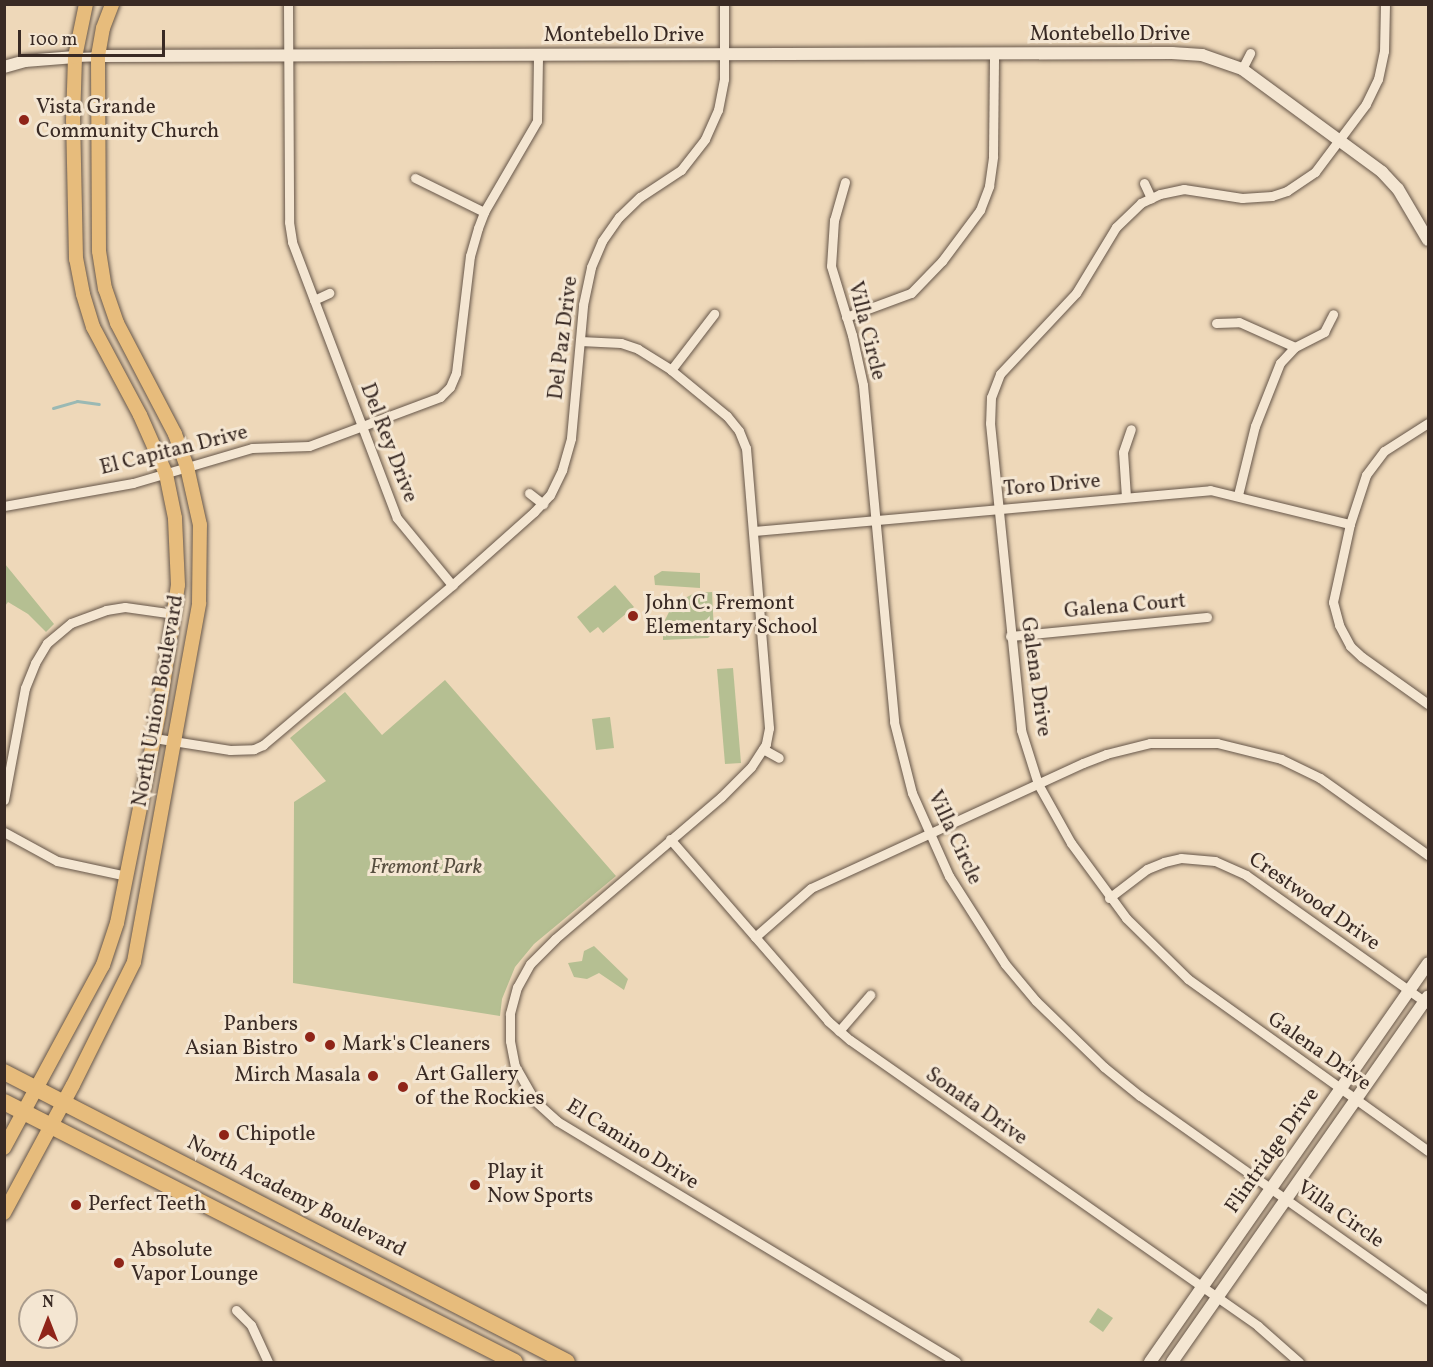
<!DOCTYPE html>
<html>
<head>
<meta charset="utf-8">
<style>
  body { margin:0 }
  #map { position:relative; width:1433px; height:1367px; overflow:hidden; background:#eed8b9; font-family:Vollkorn,serif }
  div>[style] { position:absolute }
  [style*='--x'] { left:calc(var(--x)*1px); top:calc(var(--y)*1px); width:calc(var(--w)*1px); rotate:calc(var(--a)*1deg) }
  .green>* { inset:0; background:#b5bf92 }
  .stream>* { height:3px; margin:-1.5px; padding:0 1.5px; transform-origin:1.5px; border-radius:1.5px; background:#9ab9b4 }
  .roads { filter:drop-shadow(0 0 2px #665649) drop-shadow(0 0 2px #665649) }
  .street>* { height:9px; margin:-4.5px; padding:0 4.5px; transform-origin:4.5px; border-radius:4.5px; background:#f4e6d2 }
  .secondary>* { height:12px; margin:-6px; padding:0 6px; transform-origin:6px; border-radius:6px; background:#f4e6d2 }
  .primary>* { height:14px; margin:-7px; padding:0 7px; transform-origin:7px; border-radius:7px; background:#e7bc7c }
  .highway>* { height:16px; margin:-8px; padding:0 8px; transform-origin:8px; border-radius:8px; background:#e7bc7c }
  .dots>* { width:16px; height:16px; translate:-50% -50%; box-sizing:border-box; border:3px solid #f4e6d2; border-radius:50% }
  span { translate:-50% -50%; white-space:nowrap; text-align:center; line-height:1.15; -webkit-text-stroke:6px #f4e6d2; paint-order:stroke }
  .street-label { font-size:21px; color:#392a24 }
  .poi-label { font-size:21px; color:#392a24 }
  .left { translate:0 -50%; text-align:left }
  .right { translate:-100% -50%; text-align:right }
  .park-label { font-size:21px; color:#584f40; font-style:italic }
  .frame { position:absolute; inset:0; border:6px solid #392a24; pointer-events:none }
  .north { position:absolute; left:18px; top:1289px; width:60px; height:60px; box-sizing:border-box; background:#f4e6d2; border:2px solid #a99b8c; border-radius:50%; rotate:0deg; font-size:16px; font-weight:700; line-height:24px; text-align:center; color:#392a24 }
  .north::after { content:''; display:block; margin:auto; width:21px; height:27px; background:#8f2418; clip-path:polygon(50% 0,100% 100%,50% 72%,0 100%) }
  .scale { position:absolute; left:18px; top:30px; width:147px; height:27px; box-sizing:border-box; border:3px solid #392a24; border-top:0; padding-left:8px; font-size:18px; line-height:21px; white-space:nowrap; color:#392a24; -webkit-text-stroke:4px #f4e6d2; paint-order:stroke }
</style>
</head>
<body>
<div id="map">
  <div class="green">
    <div style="clip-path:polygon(5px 564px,54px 624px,46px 632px,28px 614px,8px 602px,5px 606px)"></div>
    <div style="clip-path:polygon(662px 571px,700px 573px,700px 588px,655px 585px,654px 576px)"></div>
    <div style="clip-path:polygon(615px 585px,634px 607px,603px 633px,598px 627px,590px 633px,577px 617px)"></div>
    <div style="clip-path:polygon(712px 592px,714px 633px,708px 638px,663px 640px,663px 624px,673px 604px,695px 593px)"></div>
    <div style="clip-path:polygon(733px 668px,741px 763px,725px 764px,717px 669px)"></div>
    <div style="clip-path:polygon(445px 680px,616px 876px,534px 944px,515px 967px,502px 999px,500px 1016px,293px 983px,294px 802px,326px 781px,290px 738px,345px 692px,382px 735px)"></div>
    <div style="clip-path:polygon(610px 717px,614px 748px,596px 750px,592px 719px)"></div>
    <div style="clip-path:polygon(594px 946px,628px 979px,624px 990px,599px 973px,587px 979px,574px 977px,568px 963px,582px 961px,584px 951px)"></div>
    <div style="clip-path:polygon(1098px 1308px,1113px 1318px,1103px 1332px,1089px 1322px)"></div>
  </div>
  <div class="stream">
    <div style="--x:53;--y:408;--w:25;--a:-16"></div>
    <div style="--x:77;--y:401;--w:22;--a:8"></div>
  </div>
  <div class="roads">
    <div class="street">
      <div style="--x:288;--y:4;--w:218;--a:89.7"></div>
      <div style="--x:289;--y:222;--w:20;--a:81"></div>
      <div style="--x:292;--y:242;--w:295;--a:69.2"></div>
      <div style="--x:397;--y:518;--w:87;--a:50.6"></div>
      <div style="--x:1385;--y:4;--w:47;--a:91.2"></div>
      <div style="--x:1384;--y:51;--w:29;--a:102"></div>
      <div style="--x:1378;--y:79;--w:28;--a:116"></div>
      <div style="--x:1366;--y:104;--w:85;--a:126.9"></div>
      <div style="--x:1315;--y:172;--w:34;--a:146"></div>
      <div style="--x:1287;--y:191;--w:16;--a:162"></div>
      <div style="--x:1272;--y:196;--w:30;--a:176"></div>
      <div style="--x:1242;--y:198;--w:59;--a:-171.2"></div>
      <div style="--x:1184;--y:189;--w:25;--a:168"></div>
      <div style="--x:1160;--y:194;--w:21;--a:155"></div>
      <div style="--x:1141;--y:203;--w:35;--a:136"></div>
      <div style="--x:1116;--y:227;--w:77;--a:121.2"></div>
      <div style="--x:1076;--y:293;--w:111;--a:133.2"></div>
      <div style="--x:1000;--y:374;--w:25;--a:111"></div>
      <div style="--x:991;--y:397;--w:26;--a:92"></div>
      <div style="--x:990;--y:423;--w:309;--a:84.2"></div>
      <div style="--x:1021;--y:730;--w:57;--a:72.5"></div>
      <div style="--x:1038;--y:784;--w:68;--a:60.8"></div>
      <div style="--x:1071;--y:843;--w:93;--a:53.7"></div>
      <div style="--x:1126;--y:918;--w:87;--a:44.5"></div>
      <div style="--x:1188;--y:979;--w:295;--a:35.6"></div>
      <div style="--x:75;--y:57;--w:23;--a:-2"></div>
      <div style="--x:1242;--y:69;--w:18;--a:-63"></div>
      <div style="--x:415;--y:178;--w:77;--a:26.2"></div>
      <div style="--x:845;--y:182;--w:40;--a:106"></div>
      <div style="--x:834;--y:220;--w:46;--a:93.7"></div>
      <div style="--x:831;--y:266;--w:72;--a:73.1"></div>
      <div style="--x:852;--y:335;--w:51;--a:77.6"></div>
      <div style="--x:863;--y:385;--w:338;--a:84.7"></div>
      <div style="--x:894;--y:722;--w:73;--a:75.8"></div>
      <div style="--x:912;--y:793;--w:91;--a:66"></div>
      <div style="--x:949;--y:876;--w:104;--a:57.5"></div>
      <div style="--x:1005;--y:964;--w:48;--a:50"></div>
      <div style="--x:1036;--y:1001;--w:95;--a:44.1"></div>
      <div style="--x:1104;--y:1067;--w:46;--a:38.9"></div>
      <div style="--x:1140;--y:1096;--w:353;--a:35.3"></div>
      <div style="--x:1144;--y:183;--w:17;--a:65"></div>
      <div style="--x:314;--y:300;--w:17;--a:-25"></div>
      <div style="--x:846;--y:317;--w:69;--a:-20.3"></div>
      <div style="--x:911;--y:293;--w:45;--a:-45.9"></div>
      <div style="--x:942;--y:261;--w:64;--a:-53.3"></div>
      <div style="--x:980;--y:210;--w:26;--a:-69"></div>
      <div style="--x:989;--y:186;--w:30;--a:-82"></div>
      <div style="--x:993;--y:156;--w:102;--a:-89.4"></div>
      <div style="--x:1216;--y:323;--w:23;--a:-2"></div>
      <div style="--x:1239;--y:322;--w:61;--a:24.1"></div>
      <div style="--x:580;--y:341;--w:41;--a:2.8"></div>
      <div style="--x:621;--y:343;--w:18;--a:19"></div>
      <div style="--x:638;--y:349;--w:39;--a:32"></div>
      <div style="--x:671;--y:370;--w:72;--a:39.4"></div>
      <div style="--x:727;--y:416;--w:19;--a:51"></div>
      <div style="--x:739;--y:431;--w:18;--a:68"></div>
      <div style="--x:746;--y:448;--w:281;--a:85.3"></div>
      <div style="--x:769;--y:728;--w:16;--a:101"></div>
      <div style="--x:766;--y:744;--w:27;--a:123"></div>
      <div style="--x:751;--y:767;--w:42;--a:135"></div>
      <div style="--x:721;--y:797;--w:218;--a:139.5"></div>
      <div style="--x:555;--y:939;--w:35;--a:135"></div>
      <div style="--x:530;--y:964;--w:26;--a:119"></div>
      <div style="--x:517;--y:987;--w:28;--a:105"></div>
      <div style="--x:510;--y:1014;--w:27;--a:90"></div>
      <div style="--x:510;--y:1041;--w:25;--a:79"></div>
      <div style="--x:515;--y:1066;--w:40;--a:60.3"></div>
      <div style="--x:535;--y:1101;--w:30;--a:42"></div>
      <div style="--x:557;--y:1121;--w:466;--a:31.1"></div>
      <div style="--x:671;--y:370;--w:71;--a:-52.5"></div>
      <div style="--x:1428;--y:423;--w:52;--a:147.5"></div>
      <div style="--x:1384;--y:451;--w:30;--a:127"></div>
      <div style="--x:1366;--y:475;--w:52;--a:108.1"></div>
      <div style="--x:1350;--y:524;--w:80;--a:102.3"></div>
      <div style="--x:1333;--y:602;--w:24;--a:75"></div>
      <div style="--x:1339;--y:625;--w:24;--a:62"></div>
      <div style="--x:1350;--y:646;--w:16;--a:43"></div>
      <div style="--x:1362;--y:657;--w:81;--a:35.5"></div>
      <div style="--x:529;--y:493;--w:18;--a:38"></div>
      <div style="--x:1238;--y:495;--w:71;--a:-76.2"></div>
      <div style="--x:1255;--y:426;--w:68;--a:-68.4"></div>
      <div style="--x:1280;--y:363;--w:22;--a:-47"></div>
      <div style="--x:1295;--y:347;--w:33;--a:-27"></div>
      <div style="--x:1324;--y:332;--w:20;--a:-63"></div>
      <div style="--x:1126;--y:497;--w:45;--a:-93.8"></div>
      <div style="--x:1123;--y:452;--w:24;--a:-71"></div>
      <div style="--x:4;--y:506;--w:131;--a:-10.1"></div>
      <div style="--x:133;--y:483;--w:124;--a:-16.4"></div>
      <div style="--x:252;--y:448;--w:57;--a:-2"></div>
      <div style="--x:309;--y:446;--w:140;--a:-20.5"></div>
      <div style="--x:440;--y:397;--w:14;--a:-45"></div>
      <div style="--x:450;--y:387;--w:15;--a:-67"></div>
      <div style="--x:456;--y:373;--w:118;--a:-83.2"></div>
      <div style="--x:470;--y:256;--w:29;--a:-74"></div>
      <div style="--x:478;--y:228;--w:17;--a:-69"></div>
      <div style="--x:484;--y:212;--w:105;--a:-59.8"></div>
      <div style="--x:537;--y:121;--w:64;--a:-89.1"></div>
      <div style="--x:754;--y:531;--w:458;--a:-5.1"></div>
      <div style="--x:1210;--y:490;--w:144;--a:13.7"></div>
      <div style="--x:1010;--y:636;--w:198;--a:-5.5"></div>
      <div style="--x:154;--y:738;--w:77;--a:9"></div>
      <div style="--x:230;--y:750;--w:24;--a:-2"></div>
      <div style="--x:254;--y:749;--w:10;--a:-24"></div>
      <div style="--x:263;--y:745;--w:248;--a:-40.2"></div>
      <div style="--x:452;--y:585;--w:110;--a:-41.7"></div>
      <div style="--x:534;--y:512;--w:23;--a:-47"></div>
      <div style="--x:550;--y:495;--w:28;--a:-64"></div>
      <div style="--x:562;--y:470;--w:33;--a:-74"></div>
      <div style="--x:571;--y:438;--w:134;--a:-84.8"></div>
      <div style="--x:583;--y:305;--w:39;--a:-78"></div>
      <div style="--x:591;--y:267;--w:28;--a:-67"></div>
      <div style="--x:602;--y:241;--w:29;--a:-55"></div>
      <div style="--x:619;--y:217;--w:29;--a:-44"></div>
      <div style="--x:640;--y:197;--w:49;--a:-33.4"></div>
      <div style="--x:681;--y:170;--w:39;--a:-52"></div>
      <div style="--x:705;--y:139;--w:32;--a:-66"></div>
      <div style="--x:718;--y:110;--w:32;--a:-79"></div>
      <div style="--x:724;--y:79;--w:75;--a:-90"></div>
      <div style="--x:763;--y:749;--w:18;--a:29"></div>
      <div style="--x:4;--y:800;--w:114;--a:-79.4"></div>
      <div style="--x:25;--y:688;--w:27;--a:-68"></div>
      <div style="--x:35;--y:663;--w:23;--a:-59"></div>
      <div style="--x:47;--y:643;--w:31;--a:-40"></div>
      <div style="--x:71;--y:623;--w:37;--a:-20"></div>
      <div style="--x:106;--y:610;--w:19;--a:-9"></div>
      <div style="--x:125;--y:607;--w:50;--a:8"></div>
      <div style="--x:4;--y:832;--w:60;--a:28.7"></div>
      <div style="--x:57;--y:861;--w:72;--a:12.1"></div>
      <div style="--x:670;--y:839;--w:241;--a:49"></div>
      <div style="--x:828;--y:1021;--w:29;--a:41"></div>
      <div style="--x:850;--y:1040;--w:498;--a:35"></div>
      <div style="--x:1258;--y:1326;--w:55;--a:41.3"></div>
      <div style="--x:1109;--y:898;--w:48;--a:-37.3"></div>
      <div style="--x:1147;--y:869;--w:18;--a:-22"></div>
      <div style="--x:1164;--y:862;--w:17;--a:-13"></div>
      <div style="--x:1181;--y:858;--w:34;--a:5"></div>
      <div style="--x:1215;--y:861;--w:34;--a:24"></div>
      <div style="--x:1246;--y:875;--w:223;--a:35.3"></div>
      <div style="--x:755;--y:937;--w:74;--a:-41.2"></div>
      <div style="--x:811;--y:888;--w:299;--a:-24.7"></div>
      <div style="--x:1083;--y:763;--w:25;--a:-21"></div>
      <div style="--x:1106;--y:754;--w:45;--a:-14"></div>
      <div style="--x:1150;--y:743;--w:67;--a:0"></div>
      <div style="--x:1217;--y:743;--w:66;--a:14"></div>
      <div style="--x:1281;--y:759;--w:43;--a:26"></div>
      <div style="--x:1320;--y:778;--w:133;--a:35.5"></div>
      <div style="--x:839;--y:1031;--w:48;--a:-49.3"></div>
      <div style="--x:236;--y:1310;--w:21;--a:45"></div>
      <div style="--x:251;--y:1325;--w:41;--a:65.3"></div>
    </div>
    <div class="secondary">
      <div style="--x:98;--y:56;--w:1074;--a:-0.16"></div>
      <div style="--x:1172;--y:53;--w:30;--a:4"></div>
      <div style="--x:1202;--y:55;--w:42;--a:19.3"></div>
      <div style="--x:1242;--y:69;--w:174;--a:36.3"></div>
      <div style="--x:1382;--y:172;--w:23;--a:47"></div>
      <div style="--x:1398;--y:189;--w:59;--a:59.5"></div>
      <div style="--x:4;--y:67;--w:22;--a:-16"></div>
      <div style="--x:25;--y:61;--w:50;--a:-4.6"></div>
      <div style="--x:1150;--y:1362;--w:486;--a:-55.1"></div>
      <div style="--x:1172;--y:1362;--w:446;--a:-55"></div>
    </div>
    <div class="primary">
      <div style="--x:4;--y:1148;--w:208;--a:-61.6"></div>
      <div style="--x:103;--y:965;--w:44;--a:-71.6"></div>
      <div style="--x:117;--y:923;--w:215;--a:-78.7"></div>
      <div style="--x:159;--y:712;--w:128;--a:-81.5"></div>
      <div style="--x:178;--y:585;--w:67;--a:-92.6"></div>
      <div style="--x:175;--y:518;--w:45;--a:-101.6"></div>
      <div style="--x:166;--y:474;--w:64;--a:-113.8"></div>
      <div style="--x:140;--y:415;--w:100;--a:-118.1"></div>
      <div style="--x:93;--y:327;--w:34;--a:-107"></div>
      <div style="--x:83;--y:294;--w:36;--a:-101"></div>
      <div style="--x:76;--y:259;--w:138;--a:-91.2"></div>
      <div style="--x:73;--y:121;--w:64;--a:-88.2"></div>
      <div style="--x:75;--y:57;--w:54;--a:-78.3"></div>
      <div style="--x:4;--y:1213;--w:145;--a:-61.7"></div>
      <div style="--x:73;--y:1085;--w:137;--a:-63.6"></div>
      <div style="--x:134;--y:962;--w:365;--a:-79.7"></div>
      <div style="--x:199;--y:603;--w:78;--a:-89.3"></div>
      <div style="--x:200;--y:525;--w:59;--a:-102.6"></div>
      <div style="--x:187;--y:467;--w:35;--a:-110"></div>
      <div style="--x:175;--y:434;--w:125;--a:-117.6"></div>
      <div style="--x:117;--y:323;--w:36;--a:-109"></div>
      <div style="--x:105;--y:289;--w:38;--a:-99"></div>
      <div style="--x:99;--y:251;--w:195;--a:-90.3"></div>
      <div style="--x:98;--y:56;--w:28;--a:-80"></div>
      <div style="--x:103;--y:28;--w:26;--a:-69"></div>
    </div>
    <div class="highway">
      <div style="--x:4;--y:1072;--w:633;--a:27.25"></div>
      <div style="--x:4;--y:1102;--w:573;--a:26.97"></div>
    </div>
  </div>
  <div class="dots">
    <div style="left:24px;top:120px;background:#8f2418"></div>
    <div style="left:633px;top:616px;background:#8f2418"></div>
    <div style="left:310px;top:1037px;background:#8f2418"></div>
    <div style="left:330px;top:1045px;background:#8f2418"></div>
    <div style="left:373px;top:1076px;background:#8f2418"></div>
    <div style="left:403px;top:1087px;background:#8f2418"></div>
    <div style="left:224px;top:1135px;background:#8f2418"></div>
    <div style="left:475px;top:1185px;background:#8f2418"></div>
    <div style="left:76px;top:1205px;background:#8f2418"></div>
    <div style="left:119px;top:1263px;background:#8f2418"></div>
  </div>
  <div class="street-label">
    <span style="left:1110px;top:35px">Montebello Drive</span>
    <span style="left:624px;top:36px">Montebello Drive</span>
    <span style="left:866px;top:331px;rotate:76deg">Villa Circle</span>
    <span style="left:564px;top:338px;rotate:-83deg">Del Paz Drive</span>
    <span style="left:388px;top:443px;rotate:69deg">Del Rey Drive</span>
    <span style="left:174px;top:451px;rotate:-14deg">El Capitan Drive</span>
    <span style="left:1052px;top:486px;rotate:-5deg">Toro Drive</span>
    <span style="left:1125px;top:607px;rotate:-5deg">Galena Court</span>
    <span style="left:1035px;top:677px;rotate:82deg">Galena Drive</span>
    <span style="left:159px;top:701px;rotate:-80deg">North Union Boulevard</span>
    <span style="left:954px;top:838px;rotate:65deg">Villa Circle</span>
    <span style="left:1314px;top:902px;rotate:35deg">Crestwood Drive</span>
    <span style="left:1319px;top:1052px;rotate:35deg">Galena Drive</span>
    <span style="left:976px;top:1107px;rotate:35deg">Sonata Drive</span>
    <span style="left:632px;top:1145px;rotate:32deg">El Camino Drive</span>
    <span style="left:1273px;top:1151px;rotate:-55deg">Flintridge Drive</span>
    <span style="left:296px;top:1197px;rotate:27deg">North Academy Boulevard</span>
    <span style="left:1340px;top:1215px;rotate:35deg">Villa Circle</span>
  </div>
  <div class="poi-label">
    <span class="left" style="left:36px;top:120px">Vista Grande<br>Community Church</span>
    <span class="left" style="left:645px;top:616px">John C. Fremont<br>Elementary School</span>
    <span class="right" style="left:298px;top:1037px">Panbers<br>Asian Bistro</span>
    <span class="left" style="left:342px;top:1045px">Mark's Cleaners</span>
    <span class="left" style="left:415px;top:1087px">Art Gallery<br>of the Rockies</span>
    <span class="right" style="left:361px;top:1076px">Mirch Masala</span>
    <span class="left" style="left:236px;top:1135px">Chipotle</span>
    <span class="left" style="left:487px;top:1185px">Play it<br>Now Sports</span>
    <span class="left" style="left:88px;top:1205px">Perfect Teeth</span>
    <span class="left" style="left:131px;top:1263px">Absolute<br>Vapor Lounge</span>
  </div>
  <div class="park-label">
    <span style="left:426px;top:868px">Fremont Park</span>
  </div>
  <div class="frame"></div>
  <div class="north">N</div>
  <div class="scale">100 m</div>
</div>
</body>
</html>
